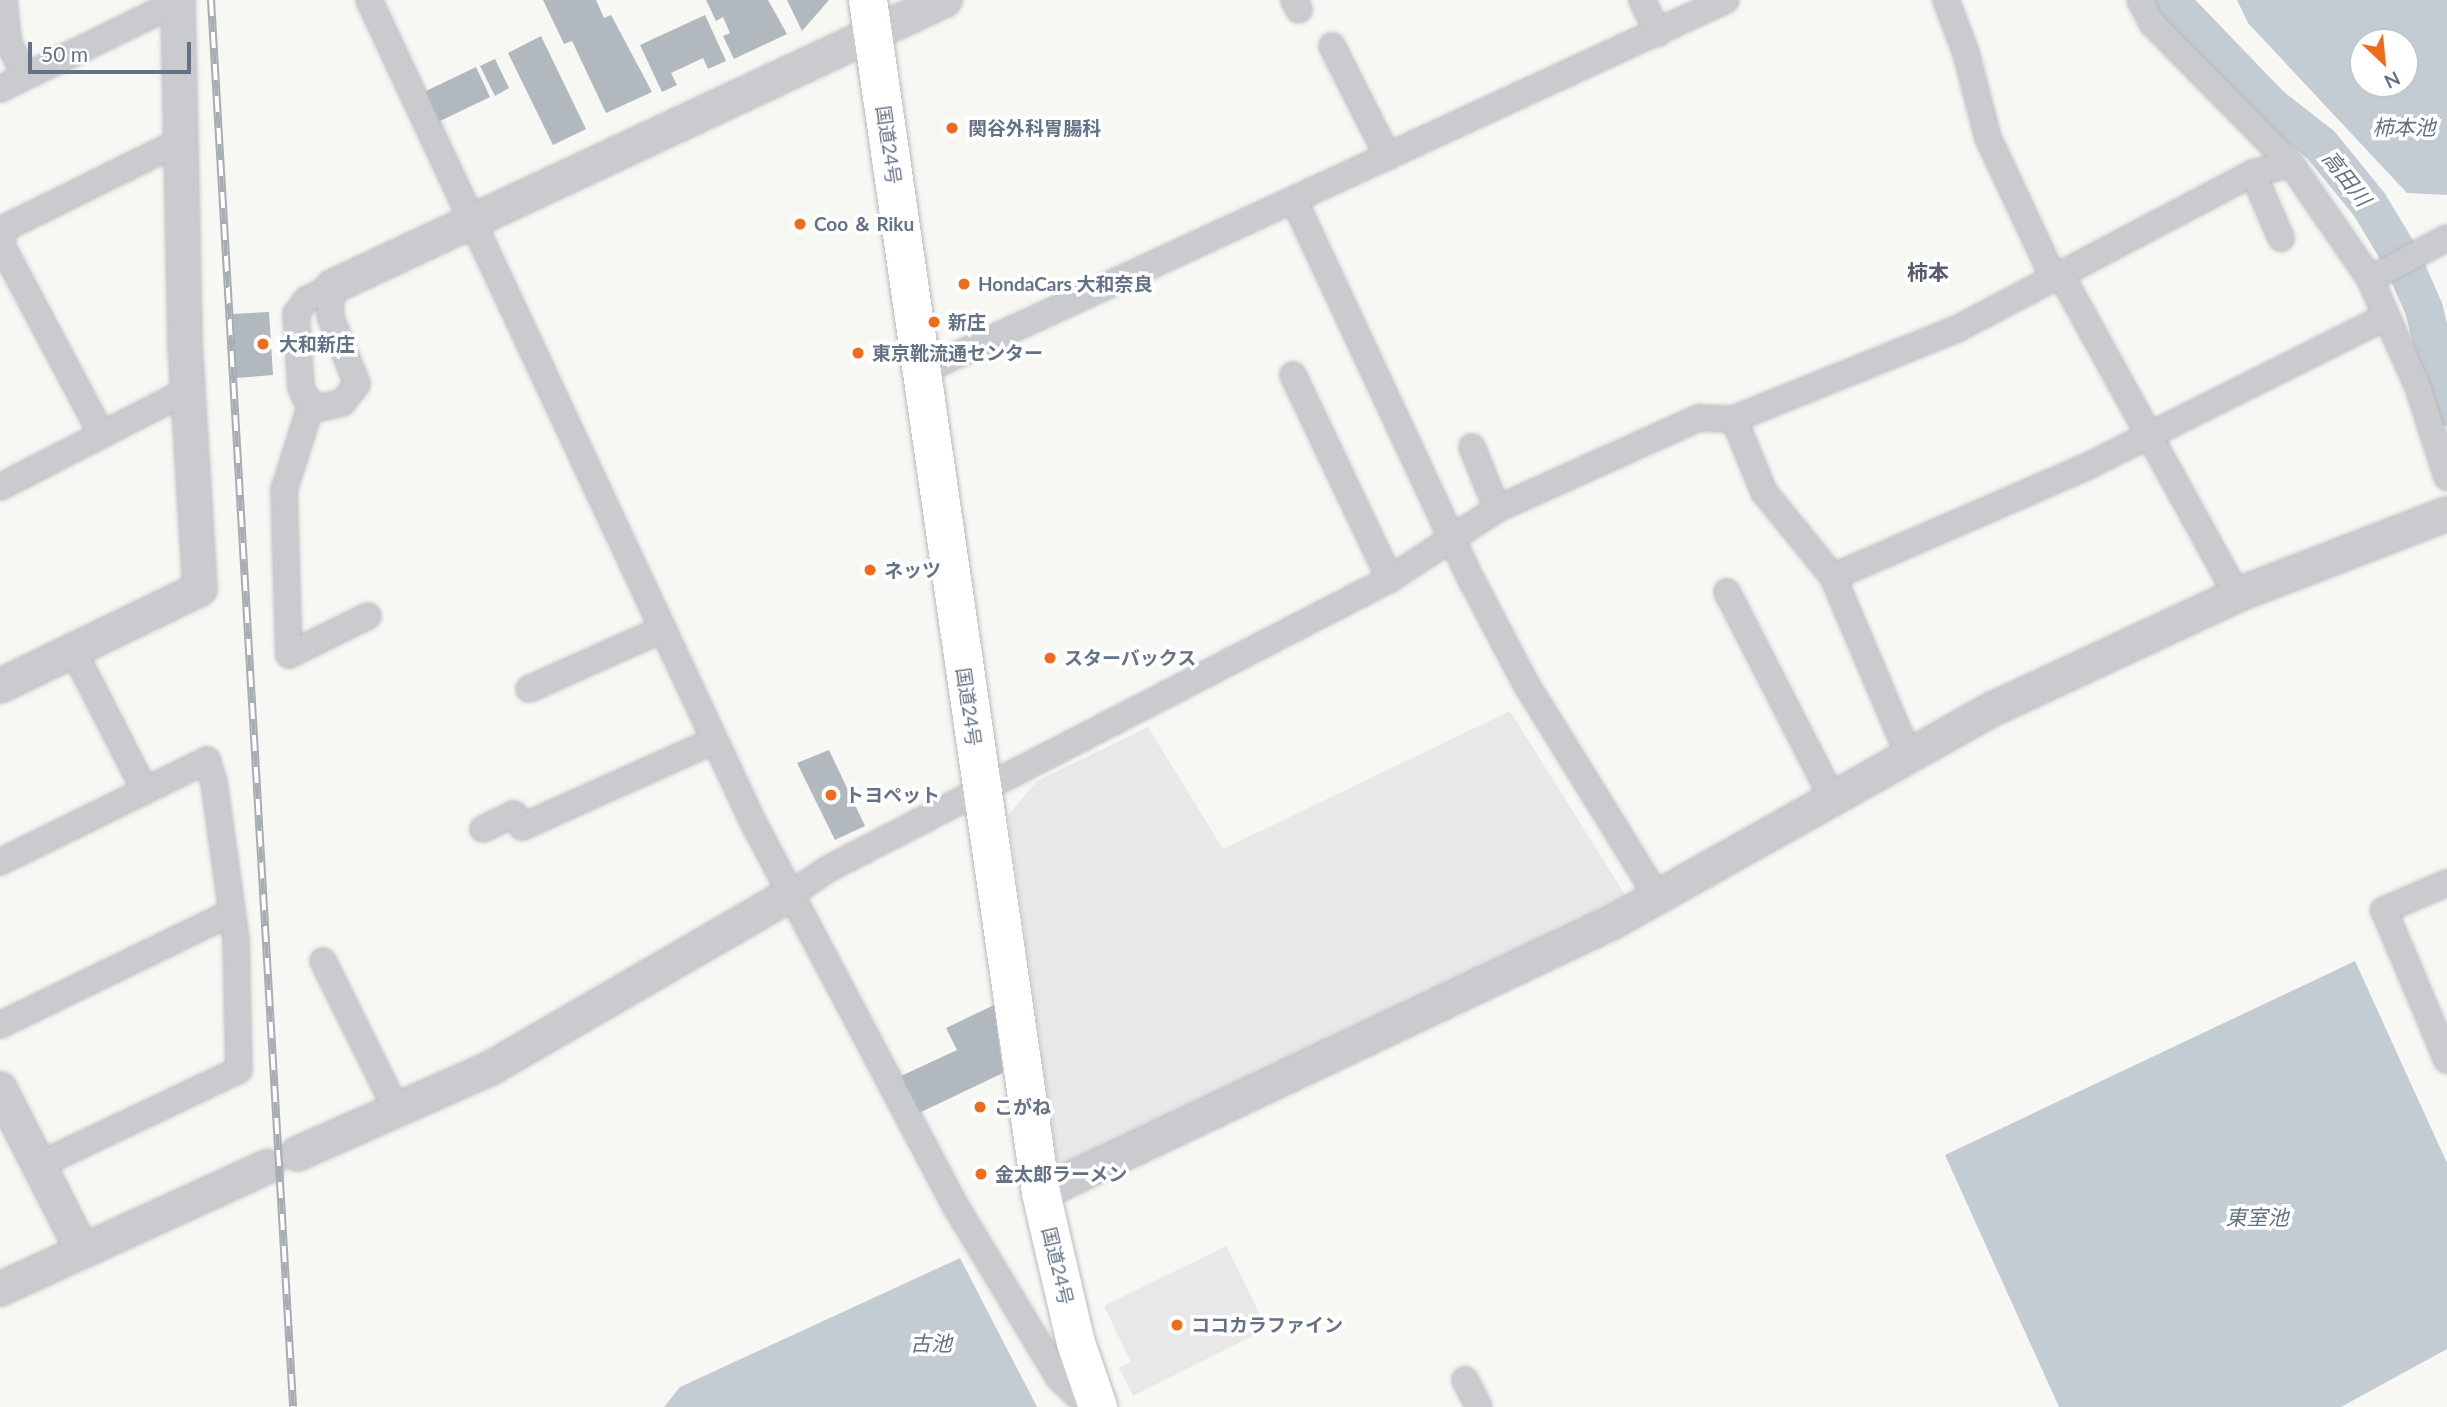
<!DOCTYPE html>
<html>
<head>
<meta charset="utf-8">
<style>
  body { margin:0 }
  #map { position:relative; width:2447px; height:1407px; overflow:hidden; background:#f7f7f3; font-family:Lato,"Noto Sans JP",sans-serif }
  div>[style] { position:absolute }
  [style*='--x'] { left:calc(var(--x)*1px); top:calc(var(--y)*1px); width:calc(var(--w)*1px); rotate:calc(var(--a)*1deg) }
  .built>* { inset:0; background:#e7e8e7 }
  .water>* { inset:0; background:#c4ccd3 }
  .river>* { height:38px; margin:-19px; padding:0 19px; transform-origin:19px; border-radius:19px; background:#c4ccd3 }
  .building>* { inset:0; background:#b1b8be }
  .roads { filter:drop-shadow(0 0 2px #b8bbbf) drop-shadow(0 0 2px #b8bbbf) }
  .minor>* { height:24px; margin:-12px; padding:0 12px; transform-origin:12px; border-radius:12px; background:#c9cbcf }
  .tertiary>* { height:32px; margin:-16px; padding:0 16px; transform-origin:16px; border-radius:16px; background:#c9cbcf }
  .trunk>* { height:38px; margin:-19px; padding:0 19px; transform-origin:19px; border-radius:19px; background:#fff }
  .rail>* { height:8px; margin-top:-4px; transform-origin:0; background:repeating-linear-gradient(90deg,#fff 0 16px,#a8acb3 0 32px); box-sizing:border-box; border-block:2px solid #a8acb3 }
  .dots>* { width:19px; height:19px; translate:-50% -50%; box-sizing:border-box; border:4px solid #fff; border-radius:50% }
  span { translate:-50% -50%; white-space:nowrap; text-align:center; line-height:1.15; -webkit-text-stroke:7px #fff; paint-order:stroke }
  .poi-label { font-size:19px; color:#647287; font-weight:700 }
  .left { translate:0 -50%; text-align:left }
  .street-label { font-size:19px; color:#647287 }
  .water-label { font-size:21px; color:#5f7483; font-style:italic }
  .neighbourhood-label { font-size:21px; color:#525c6b; font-weight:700 }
  .north { position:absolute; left:2349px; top:28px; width:70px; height:70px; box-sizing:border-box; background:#fff; border:2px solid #c1c7cf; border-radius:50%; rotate:154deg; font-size:19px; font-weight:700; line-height:28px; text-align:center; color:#647287 }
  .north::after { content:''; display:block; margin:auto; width:24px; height:32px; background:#f16c1a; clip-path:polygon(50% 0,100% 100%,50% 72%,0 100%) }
  .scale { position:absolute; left:28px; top:42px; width:163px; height:32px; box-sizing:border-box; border:4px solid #647287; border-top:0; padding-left:9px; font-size:21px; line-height:24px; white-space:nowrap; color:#647287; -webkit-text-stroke:5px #fff; paint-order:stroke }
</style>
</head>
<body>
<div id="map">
  <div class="built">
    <div style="clip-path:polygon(1510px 711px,1631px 904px,1074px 1170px,1057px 1160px,1008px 815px,1037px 781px,1148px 727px,1223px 849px)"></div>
    <div style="clip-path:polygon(1226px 1246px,1267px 1329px,1133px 1396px,1119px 1368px,1131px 1362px,1104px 1306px)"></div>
  </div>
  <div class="water">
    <div style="clip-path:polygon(evenodd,2237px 0,2447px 0,2447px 195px,2407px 193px,2248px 23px,2237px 0,2405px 42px,2405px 84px,2363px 84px,2363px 42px,2405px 42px)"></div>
    <div style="clip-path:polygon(2355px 961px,2447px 1163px,2447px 1349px,2341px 1407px,2059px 1407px,1945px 1155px)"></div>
    <div style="clip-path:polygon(960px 1258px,1037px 1407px,664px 1407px,680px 1387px)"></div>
  </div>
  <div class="river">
    <div style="--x:2169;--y:0;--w:147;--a:46.1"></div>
    <div style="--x:2271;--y:106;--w:63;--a:38"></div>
    <div style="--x:2321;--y:145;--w:76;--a:50.9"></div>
    <div style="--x:2369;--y:204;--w:62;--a:58.9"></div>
    <div style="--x:2401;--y:257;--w:57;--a:66.1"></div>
    <div style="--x:2424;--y:309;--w:101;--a:76.8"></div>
  </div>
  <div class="building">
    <div style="clip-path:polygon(543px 0,596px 0,604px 18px,611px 15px,652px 92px,606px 113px,572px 41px,564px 44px)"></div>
    <div style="clip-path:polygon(706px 0,768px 0,787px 34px,734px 59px,723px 36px,730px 33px,723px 17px,716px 21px)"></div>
    <div style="clip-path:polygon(787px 0,829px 0,802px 31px)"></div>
    <div style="clip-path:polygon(705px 15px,726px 61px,708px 69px,703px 58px,671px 73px,677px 85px,662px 92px,640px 45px)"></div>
    <div style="clip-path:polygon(541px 36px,586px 129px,553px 145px,508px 53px)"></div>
    <div style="clip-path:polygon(495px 59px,509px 88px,495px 96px,480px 66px)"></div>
    <div style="clip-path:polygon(476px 67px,490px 97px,438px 122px,424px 92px)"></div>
    <div style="clip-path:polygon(269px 312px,273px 375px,236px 378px,232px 314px)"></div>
    <div style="clip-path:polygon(829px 750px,865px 826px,835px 840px,797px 763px)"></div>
    <div style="clip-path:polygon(994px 1005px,1003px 1073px,919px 1113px,901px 1076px,957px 1050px,946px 1028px)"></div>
  </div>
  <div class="roads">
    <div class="minor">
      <div style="--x:4;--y:0;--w:41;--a:84.4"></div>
      <div style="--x:8;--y:41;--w:39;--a:64"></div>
      <div style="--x:369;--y:0;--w:910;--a:64.96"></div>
      <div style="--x:754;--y:824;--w:427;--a:62.2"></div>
      <div style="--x:953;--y:1202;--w:205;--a:58.9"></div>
      <div style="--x:1059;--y:1378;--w:23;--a:43"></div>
      <div style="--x:1076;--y:1394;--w:23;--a:23"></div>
      <div style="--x:1294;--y:0;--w:11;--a:63"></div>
      <div style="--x:1642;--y:0;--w:37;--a:64"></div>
      <div style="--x:1946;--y:0;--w:57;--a:69.3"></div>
      <div style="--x:1966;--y:53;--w:88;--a:75.5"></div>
      <div style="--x:1988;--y:138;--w:153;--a:64.9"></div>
      <div style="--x:2140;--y:0;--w:26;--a:62"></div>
      <div style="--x:2152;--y:23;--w:198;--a:45.4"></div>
      <div style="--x:2291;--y:164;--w:140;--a:55.5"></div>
      <div style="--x:2370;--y:279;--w:118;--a:66"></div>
      <div style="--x:2418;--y:387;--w:95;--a:72.1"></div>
      <div style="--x:1332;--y:46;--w:124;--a:63.2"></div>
      <div style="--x:0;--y:89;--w:203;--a:-26.1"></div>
      <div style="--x:2253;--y:173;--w:71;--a:66.7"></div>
      <div style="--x:1294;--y:200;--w:421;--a:65"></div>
      <div style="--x:1472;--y:581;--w:116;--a:62.3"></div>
      <div style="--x:1526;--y:684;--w:251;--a:58.3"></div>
      <div style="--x:2060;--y:273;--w:367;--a:61.2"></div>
      <div style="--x:2370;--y:279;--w:87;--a:-28"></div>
      <div style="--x:332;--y:287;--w:29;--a:94"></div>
      <div style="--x:330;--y:316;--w:73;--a:68.3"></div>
      <div style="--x:357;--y:384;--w:24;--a:128"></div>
      <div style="--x:342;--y:403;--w:25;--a:168"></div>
      <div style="--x:318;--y:408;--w:17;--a:-140"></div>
      <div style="--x:305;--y:397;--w:11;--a:-112"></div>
      <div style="--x:301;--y:387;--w:73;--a:-93.9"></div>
      <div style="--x:296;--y:314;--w:17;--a:-54"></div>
      <div style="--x:306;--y:300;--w:29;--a:-27"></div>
      <div style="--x:922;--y:371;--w:885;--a:-24.77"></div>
      <div style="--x:1293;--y:375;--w:226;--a:64.6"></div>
      <div style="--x:311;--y:405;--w:89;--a:107.6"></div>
      <div style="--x:284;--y:490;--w:165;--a:88.3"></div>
      <div style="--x:289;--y:655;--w:88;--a:-26.3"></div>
      <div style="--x:1734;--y:419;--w:79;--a:67.7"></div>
      <div style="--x:1764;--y:492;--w:109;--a:50.9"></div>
      <div style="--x:1833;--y:577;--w:197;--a:67"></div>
      <div style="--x:101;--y:433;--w:214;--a:-117.9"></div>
      <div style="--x:1;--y:244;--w:16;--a:-76"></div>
      <div style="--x:5;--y:228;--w:196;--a:-26.3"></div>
      <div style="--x:1472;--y:447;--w:67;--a:68"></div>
      <div style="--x:0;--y:487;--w:212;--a:-27.2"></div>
      <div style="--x:1833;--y:577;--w:280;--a:-23.5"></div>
      <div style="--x:2090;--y:465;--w:331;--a:-26.6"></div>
      <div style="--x:1727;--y:592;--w:235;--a:62.9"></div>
      <div style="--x:73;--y:650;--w:158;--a:62.9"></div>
      <div style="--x:529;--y:689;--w:147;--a:-24.1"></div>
      <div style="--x:483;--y:829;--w:34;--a:-26"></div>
      <div style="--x:514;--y:814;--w:15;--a:58"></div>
      <div style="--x:522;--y:827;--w:209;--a:-24.2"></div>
      <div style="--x:0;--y:862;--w:231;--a:-26.2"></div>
      <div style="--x:207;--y:760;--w:24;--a:73"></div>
      <div style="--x:214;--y:783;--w:159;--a:82"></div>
      <div style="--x:236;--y:940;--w:130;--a:88.7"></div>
      <div style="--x:239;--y:1070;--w:221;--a:154.6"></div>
      <div style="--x:2447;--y:883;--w:69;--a:156.8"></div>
      <div style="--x:2384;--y:910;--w:163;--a:67.2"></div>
      <div style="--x:791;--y:894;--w:45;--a:-34"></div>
      <div style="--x:828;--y:869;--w:632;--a:-27.29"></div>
      <div style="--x:1390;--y:579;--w:128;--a:-33.2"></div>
      <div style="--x:1497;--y:509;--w:222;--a:-24.3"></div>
      <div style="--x:1699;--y:418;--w:35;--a:2"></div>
      <div style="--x:1734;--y:419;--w:240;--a:-22"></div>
      <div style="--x:1957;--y:329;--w:335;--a:-27.8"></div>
      <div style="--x:2253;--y:173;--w:39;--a:-13"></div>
      <div style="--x:323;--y:961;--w:167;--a:63.7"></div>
      <div style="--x:0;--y:1025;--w:257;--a:-25.9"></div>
      <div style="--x:1465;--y:1380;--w:30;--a:63"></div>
    </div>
    <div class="tertiary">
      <div style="--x:332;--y:287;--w:677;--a:-25.09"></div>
      <div style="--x:0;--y:686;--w:222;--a:-25.9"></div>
      <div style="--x:200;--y:589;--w:248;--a:-93.5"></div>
      <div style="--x:185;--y:341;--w:339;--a:-91.2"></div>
      <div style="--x:0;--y:1089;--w:178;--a:63"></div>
      <div style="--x:297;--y:1154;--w:212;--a:-23.9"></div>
      <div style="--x:491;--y:1068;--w:347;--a:-30.1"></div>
      <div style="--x:1041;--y:1193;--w:633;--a:-25.35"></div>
      <div style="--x:1613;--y:922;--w:436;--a:-29.3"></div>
      <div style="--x:1993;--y:709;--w:269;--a:-25"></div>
      <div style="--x:2237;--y:595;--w:225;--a:-21.1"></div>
      <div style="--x:0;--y:1289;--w:294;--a:-24.6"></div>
    </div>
    <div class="trunk">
      <div style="--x:868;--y:0;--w:1205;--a:81.75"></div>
      <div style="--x:1041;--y:1193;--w:154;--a:76.9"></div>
      <div style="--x:1076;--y:1343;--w:68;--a:71"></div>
    </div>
  </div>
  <div class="rail">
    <div style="--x:211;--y:0;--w:1409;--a:86.66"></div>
  </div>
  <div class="dots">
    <div style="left:952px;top:128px;background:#f16c1a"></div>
    <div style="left:800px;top:224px;background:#f16c1a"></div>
    <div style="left:964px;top:284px;background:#f16c1a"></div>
    <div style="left:934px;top:322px;background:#f16c1a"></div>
    <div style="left:263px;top:344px;background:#f16c1a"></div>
    <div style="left:858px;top:353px;background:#f16c1a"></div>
    <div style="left:870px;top:570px;background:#f16c1a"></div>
    <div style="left:1050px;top:658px;background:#f16c1a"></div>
    <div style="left:831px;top:795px;background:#f16c1a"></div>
    <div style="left:980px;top:1107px;background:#f16c1a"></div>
    <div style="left:981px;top:1174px;background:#f16c1a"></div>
    <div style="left:1177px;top:1325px;background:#f16c1a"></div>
  </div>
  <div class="poi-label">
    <span class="left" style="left:968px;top:128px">関谷外科胃腸科</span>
    <span class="left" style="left:814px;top:224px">Coo ＆ Riku</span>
    <span class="left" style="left:978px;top:284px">HondaCars 大和奈良</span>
    <span class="left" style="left:948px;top:322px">新庄</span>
    <span class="left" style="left:279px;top:344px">大和新庄</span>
    <span class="left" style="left:872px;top:353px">東京靴流通センター</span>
    <span class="left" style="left:884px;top:570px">ネッツ</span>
    <span class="left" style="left:1064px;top:658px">スターバックス</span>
    <span class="left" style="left:845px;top:795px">トヨペット</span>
    <span class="left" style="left:994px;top:1107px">こがね</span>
    <span class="left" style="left:995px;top:1174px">金太郎ラーメン</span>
    <span class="left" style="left:1191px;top:1325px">ココカラファイン</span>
  </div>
  <div class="street-label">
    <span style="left:889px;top:145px;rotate:82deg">国道24号</span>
    <span style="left:969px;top:707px;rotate:82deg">国道24号</span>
    <span style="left:1058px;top:1266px;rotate:77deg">国道24号</span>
  </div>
  <div class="water-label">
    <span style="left:2404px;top:127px">柿本池</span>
    <span style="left:2347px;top:178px;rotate:52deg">高田川</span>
    <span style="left:2257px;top:1217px">東室池</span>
    <span style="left:931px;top:1343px">古池</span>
  </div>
  <div class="neighbourhood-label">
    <span style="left:1928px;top:272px">柿本</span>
  </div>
  <div class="north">N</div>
  <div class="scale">50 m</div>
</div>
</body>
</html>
